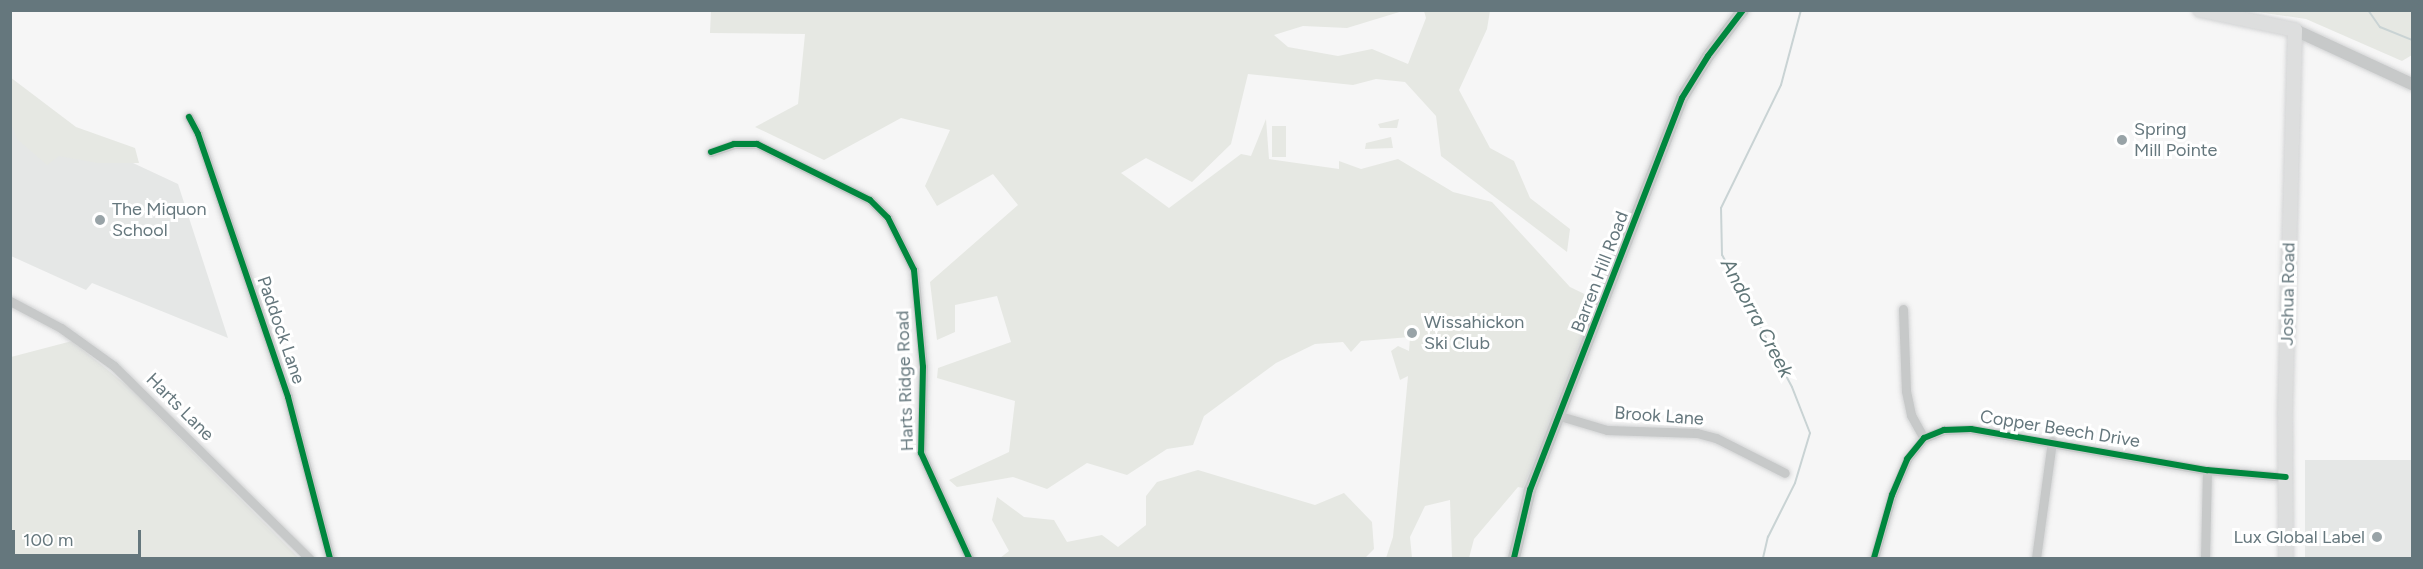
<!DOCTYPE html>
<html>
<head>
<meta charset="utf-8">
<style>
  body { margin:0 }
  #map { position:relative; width:2423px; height:569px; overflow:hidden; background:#f6f6f6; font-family:Figtree,sans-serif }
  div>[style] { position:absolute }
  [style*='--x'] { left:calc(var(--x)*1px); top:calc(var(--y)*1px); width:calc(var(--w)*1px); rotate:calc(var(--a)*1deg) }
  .built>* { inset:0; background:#e5e7e6 }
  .green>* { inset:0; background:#e6e8e3 }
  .stream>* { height:2px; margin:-1px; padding:0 1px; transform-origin:1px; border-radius:1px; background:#c9d3d4 }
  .roads { filter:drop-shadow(0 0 2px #d2d3d4) drop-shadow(0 0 2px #d2d3d4) }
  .minor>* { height:9px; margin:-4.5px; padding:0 4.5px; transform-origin:4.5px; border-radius:4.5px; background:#c7c9c9 }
  .tertiary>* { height:12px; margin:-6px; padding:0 6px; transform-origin:6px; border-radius:6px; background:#c7c9c9 }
  .secondary>* { height:14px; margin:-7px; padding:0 7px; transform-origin:7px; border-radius:7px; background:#dddede }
  .cycleway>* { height:6px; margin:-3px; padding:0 3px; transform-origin:3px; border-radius:3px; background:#00873e }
  .dots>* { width:16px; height:16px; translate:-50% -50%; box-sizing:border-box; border:3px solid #fff; border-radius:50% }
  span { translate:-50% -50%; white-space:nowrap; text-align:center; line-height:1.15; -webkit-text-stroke:6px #fff; paint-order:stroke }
  .poi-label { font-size:18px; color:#65777d }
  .left { translate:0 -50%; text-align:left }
  .right { translate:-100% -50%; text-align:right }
  .street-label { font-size:18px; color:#65777d }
  .water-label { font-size:20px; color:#607678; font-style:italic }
  .frame { position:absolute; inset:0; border:12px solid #65777d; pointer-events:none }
  .scale { position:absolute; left:12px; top:530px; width:129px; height:27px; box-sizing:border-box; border:3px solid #65777d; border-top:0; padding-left:8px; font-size:18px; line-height:21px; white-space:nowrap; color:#65777d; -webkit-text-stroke:4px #fff; paint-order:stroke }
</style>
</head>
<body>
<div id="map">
  <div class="built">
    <div style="clip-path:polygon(10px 76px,43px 121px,178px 184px,228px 338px,92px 283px,86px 290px,11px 256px)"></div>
    <div style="clip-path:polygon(2305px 460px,2412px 460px,2412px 558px,2305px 558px)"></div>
  </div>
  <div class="green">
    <div style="clip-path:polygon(711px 10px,1406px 10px,1347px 28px,1303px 26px,1274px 35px,1288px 47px,1338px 56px,1372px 49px,1408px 64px,1426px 18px,1424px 11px,1490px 11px,1487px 29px,1459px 90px,1490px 148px,1514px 161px,1530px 198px,1570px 229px,1567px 252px,1441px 156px,1436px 116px,1405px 82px,1376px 79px,1353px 85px,1248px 74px,1231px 144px,1192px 182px,1146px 158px,1121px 173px,1169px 208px,1241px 154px,1251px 156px,1266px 119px,1269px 159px,1339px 169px,1339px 161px,1361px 169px,1398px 159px,1453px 192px,1492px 202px,1570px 287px,1605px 304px,1523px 488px,1518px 487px,1474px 539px,1469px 558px,1452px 558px,1450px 500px,1425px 506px,1410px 537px,1412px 558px,1386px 558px,1393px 537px,1408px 376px,1400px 380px,1391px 351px,1398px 346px,1409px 351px,1410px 337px,1361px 341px,1351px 352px,1343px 342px,1315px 344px,1276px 363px,1204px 416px,1193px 445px,1167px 449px,1127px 475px,1087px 463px,1047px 489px,1013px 477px,957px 487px,949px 480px,1009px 452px,1015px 401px,937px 378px,938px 368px,1011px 342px,997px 296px,955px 305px,955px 332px,937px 340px,930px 282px,1018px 205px,993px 174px,937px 206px,925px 186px,950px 130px,901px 118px,824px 160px,755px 127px,798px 104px,805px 34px,710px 33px)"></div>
    <div style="clip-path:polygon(2251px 11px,2412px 11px,2412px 55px,2402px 61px,2306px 19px)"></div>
    <div style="clip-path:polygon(10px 77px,76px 127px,135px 148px,139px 163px,98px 163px,59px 156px,47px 165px,17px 139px,11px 123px)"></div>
    <div style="clip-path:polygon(1399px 119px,1397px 128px,1380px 128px,1378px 124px)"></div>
    <div style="clip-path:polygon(1272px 126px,1286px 126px,1286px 157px,1272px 157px)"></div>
    <div style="clip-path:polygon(1391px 137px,1393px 148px,1365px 149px,1366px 143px)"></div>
    <div style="clip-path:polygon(72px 341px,130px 388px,299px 558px,11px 558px,11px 357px)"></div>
    <div style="clip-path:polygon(1198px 470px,1315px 505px,1344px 493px,1372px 522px,1374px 549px,1365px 558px,1000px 558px,1009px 551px,992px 520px,997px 497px,1024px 517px,1054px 520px,1067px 542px,1102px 535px,1118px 547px,1146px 525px,1146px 496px,1157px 482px)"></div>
  </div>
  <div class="stream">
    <div style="--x:2368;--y:10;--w:21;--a:55"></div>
    <div style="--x:2380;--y:27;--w:35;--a:22"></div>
    <div style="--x:1763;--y:558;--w:22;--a:-77"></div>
    <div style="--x:1768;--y:537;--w:60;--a:-63.4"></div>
    <div style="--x:1795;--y:483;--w:52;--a:-73.3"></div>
    <div style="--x:1810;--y:433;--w:49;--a:-111.4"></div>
    <div style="--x:1792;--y:387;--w:149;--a:-117.9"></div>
    <div style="--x:1722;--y:255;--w:47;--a:-91.2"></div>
    <div style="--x:1721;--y:208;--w:137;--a:-64"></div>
    <div style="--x:1781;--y:85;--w:78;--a:-75.1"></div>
  </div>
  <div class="roads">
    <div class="minor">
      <div style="--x:189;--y:117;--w:19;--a:62"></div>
      <div style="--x:198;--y:134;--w:278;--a:71.1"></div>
      <div style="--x:288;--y:397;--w:166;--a:75.4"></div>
      <div style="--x:711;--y:152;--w:24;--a:-19"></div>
      <div style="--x:734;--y:144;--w:23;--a:0"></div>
      <div style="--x:757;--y:144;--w:126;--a:26.4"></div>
      <div style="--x:870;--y:200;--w:25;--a:45"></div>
      <div style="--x:888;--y:218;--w:58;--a:63.4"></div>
      <div style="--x:914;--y:270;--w:97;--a:84.7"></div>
      <div style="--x:923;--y:367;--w:86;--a:91.3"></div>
      <div style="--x:921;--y:453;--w:115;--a:65.4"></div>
      <div style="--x:10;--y:301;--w:58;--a:27.9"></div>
      <div style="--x:61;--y:328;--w:65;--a:35.6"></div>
      <div style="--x:114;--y:366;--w:274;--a:44.6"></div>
      <div style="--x:1903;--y:309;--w:82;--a:87.9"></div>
      <div style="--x:1906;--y:391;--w:25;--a:78"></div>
      <div style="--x:1911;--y:415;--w:26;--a:61"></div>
      <div style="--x:1560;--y:416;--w:49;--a:16.6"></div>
      <div style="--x:1607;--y:430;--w:90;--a:1.9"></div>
      <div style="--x:1697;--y:433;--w:20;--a:15"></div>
      <div style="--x:1716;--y:438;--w:77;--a:26.9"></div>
      <div style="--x:1874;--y:558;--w:66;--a:-74.1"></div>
      <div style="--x:1892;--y:495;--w:39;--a:-67"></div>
      <div style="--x:1907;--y:459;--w:27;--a:-51"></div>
      <div style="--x:1924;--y:438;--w:22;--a:-22"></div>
      <div style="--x:1944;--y:430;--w:27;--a:-2"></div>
      <div style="--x:1971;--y:429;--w:240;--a:9.9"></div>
      <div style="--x:2207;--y:470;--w:79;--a:5.1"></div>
      <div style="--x:2036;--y:558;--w:118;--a:-82.2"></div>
      <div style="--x:2205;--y:558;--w:88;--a:-88.7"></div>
    </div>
    <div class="tertiary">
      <div style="--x:2295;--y:30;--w:129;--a:24.8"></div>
      <div style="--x:1514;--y:558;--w:70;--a:-76.8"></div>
      <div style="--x:1530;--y:490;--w:420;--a:-68.8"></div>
      <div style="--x:1682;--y:98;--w:49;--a:-58.2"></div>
      <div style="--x:1708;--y:56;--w:58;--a:-52.7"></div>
    </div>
    <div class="secondary">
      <div style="--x:2200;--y:10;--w:97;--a:11.9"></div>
      <div style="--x:2295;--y:30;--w:384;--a:91.5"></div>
      <div style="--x:2285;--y:414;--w:144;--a:89.6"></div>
    </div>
  </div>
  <div class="cycleway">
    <div style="--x:189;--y:117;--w:19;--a:62"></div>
    <div style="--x:198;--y:134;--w:278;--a:71.1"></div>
    <div style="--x:288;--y:397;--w:166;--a:75.4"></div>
    <div style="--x:711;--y:152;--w:24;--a:-19"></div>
    <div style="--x:734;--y:144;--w:23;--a:0"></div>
    <div style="--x:757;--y:144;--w:126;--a:26.4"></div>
    <div style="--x:870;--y:200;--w:25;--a:45"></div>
    <div style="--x:888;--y:218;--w:58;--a:63.4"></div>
    <div style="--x:914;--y:270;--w:97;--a:84.7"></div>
    <div style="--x:923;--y:367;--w:86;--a:91.3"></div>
    <div style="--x:921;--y:453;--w:115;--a:65.4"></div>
    <div style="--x:1514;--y:558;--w:70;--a:-76.8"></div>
    <div style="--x:1530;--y:490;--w:420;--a:-68.8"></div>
    <div style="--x:1682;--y:98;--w:49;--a:-58.2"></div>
    <div style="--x:1708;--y:56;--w:58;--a:-52.7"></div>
    <div style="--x:1874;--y:558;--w:66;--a:-74.1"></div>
    <div style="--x:1892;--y:495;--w:39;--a:-67"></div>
    <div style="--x:1907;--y:459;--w:27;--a:-51"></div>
    <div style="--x:1924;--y:438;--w:22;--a:-22"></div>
    <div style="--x:1944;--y:430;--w:27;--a:-2"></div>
    <div style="--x:1971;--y:429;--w:240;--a:9.9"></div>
    <div style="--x:2207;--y:470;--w:79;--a:5.1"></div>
  </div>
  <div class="dots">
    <div style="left:2122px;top:140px;background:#98a3a7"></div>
    <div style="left:100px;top:220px;background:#98a3a7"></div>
    <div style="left:1412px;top:333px;background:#98a3a7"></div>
    <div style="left:2377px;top:537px;background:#98a3a7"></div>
  </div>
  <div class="poi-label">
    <span class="left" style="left:2134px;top:140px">Spring<br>Mill Pointe</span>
    <span class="left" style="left:112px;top:220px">The Miquon<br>School</span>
    <span class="left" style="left:1424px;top:333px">Wissahickon<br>Ski Club</span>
    <span class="right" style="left:2365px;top:537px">Lux Global Label</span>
  </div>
  <div class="street-label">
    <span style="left:1600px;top:272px;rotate:-69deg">Barren Hill Road</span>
    <span style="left:2288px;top:294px;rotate:-89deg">Joshua Road</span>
    <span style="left:281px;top:330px;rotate:71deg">Paddock Lane</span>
    <span style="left:905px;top:381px;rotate:-92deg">Harts Ridge Road</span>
    <span style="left:180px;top:407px;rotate:45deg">Harts Lane</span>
    <span style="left:1659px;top:416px;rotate:4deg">Brook Lane</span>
    <span style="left:2060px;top:429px;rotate:9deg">Copper Beech Drive</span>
  </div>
  <div class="water-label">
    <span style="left:1757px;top:318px;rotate:62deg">Andorra Creek</span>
  </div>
  <div class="frame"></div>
  <div class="scale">100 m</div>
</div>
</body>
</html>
